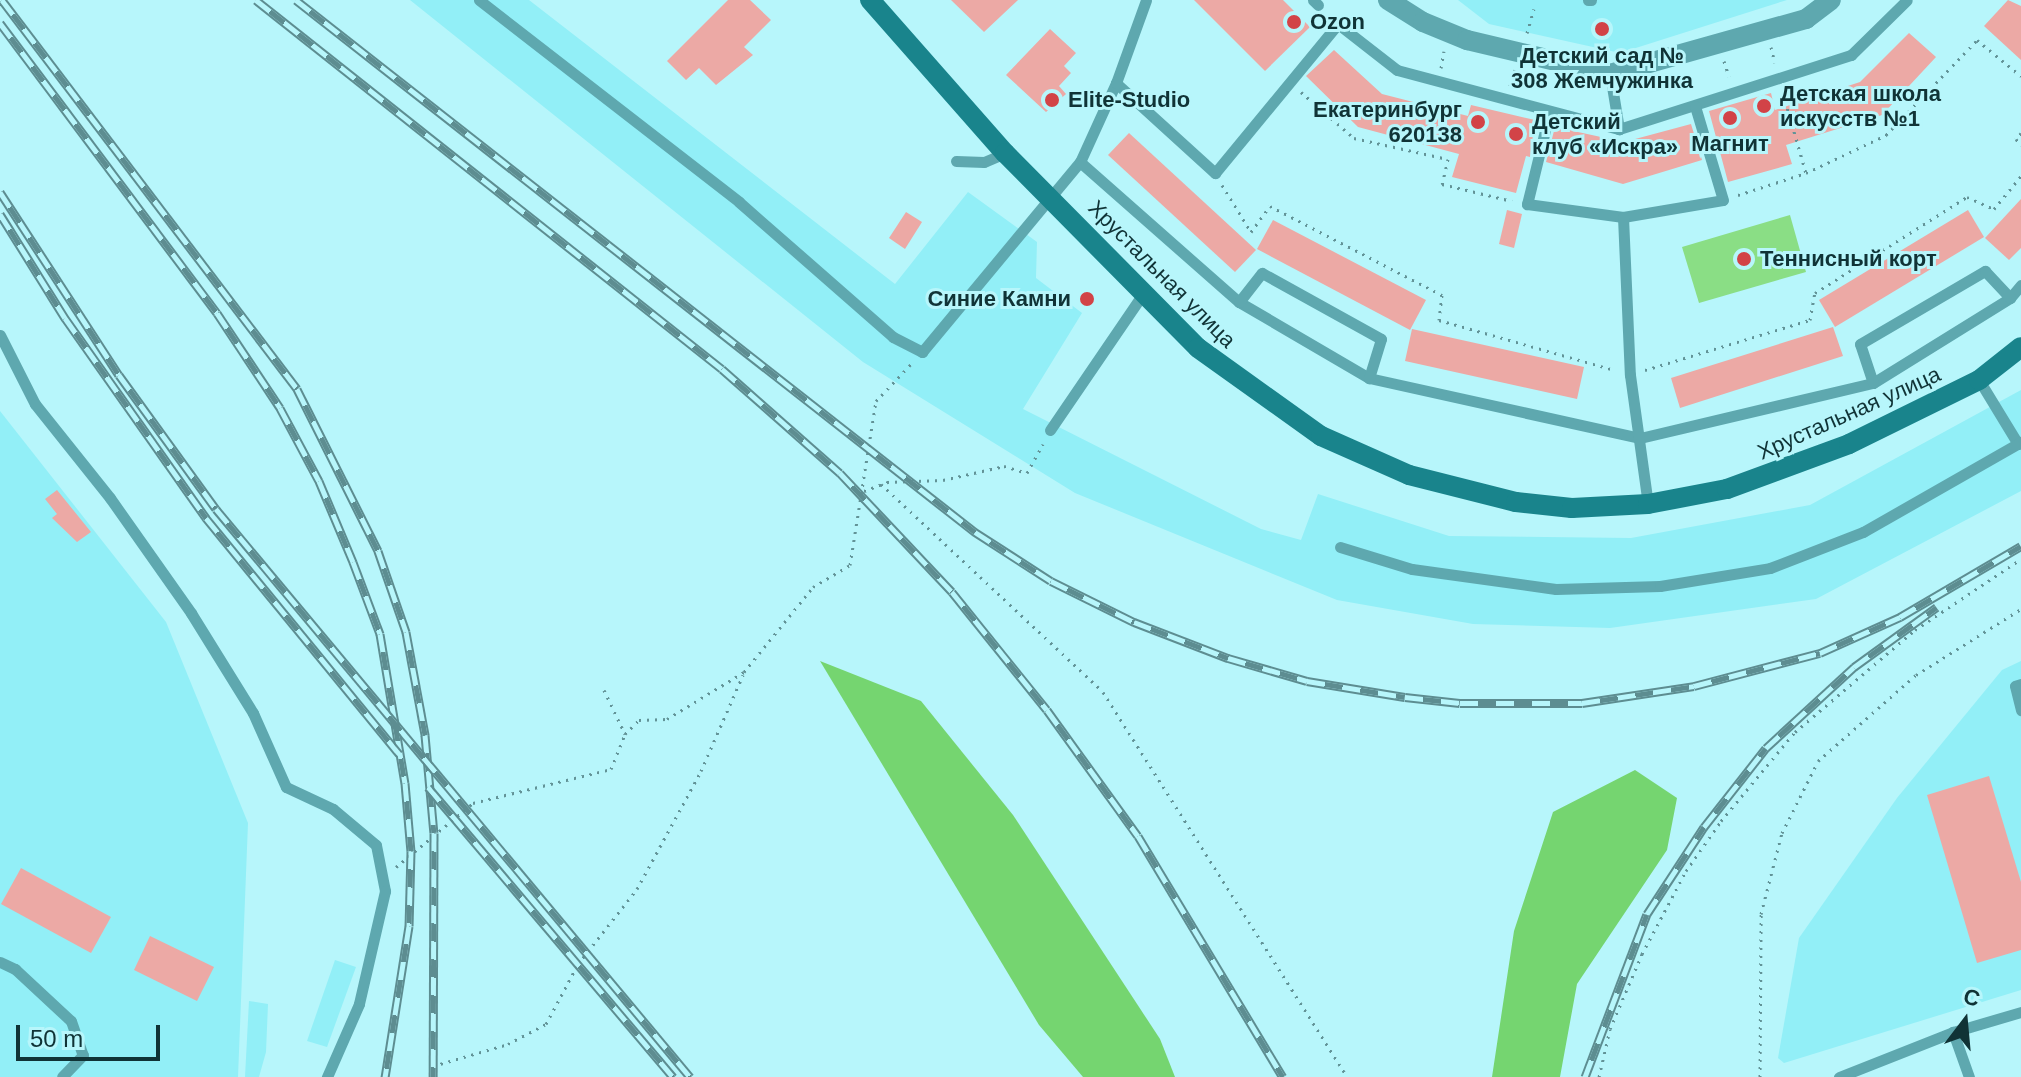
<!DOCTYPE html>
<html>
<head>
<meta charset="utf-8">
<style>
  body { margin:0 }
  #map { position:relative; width:2021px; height:1077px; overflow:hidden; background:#b7f6fb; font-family:Helvetica,sans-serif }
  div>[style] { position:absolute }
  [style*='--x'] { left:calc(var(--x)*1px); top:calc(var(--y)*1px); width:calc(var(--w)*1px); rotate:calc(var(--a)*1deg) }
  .built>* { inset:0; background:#92eff7 }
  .green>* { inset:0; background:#8ade85 }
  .forest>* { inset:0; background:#75d570 }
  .building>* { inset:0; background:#eca9a5 }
  .path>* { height:3px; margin-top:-1.5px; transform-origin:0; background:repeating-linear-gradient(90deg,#629397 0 2px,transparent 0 8px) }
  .lane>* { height:11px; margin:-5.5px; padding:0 5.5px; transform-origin:5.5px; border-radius:5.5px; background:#5ea8af }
  .street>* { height:20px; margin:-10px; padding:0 10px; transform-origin:10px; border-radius:10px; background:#5ea8af }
  .secondary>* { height:20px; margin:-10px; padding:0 10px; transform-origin:10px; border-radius:10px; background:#19848c }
  .rail>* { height:9px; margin-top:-4.5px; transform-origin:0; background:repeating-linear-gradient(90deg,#b7f6fb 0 18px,#5d8d91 0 36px); box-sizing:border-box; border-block:2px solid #5d8d91 }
  .dots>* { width:22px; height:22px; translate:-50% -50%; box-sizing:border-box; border:4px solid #b7f6fb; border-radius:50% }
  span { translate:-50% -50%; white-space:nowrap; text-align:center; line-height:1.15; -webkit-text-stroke:6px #b7f6fb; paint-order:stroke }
  .poi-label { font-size:22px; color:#103336; font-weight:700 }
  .left { translate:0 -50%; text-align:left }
  .right { translate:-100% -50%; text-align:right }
  .street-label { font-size:22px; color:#103336 }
  .north { position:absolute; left:1925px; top:981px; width:80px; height:80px; -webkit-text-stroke:6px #b7f6fb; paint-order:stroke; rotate:16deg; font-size:22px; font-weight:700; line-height:32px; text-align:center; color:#103336 }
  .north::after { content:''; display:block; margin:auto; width:28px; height:36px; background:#103336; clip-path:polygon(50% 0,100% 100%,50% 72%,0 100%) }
  .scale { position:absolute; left:16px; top:1025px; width:144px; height:36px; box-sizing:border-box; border:4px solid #103336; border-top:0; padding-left:10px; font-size:24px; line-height:28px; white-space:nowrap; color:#103336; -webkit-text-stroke:6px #b7f6fb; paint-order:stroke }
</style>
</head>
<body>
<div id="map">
  <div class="built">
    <div style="clip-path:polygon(410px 0,529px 0,895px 284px,968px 192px,1037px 242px,1036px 278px,1082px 313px,1023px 409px,1261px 529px,1301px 540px,1318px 494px,1449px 536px,1631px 538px,1810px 505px,2021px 390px,2021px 491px,1816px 599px,1610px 628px,1473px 624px,1337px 600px,1075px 493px,863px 362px)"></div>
    <div style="clip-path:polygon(1458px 0,1787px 0,1620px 53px,1489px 24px)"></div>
    <div style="clip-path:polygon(0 411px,166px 622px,248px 823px,238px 1077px,0 1077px)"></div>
    <div style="clip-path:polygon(2021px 661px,2021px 990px,1784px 1063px,1778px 1058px,1799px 938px,1897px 798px,2002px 670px)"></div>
    <div style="clip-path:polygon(335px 960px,356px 967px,327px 1047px,307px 1041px)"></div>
    <div style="clip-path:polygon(249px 1001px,268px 1004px,266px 1052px,259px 1077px,245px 1077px)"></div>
  </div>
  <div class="green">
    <div style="clip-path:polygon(1790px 215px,1806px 272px,1699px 303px,1682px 247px)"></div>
  </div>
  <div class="forest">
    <div style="clip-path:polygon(820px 661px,921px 701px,1013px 815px,1160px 1039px,1175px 1077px,1083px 1077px,1039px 1025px)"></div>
    <div style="clip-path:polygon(1635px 770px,1677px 798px,1667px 850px,1577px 984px,1560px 1077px,1492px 1077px,1514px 931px,1553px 812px)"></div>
  </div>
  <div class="building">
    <div style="clip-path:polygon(728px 0,750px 0,771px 20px,744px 47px,753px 55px,716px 85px,699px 68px,686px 80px,667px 61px)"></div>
    <div style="clip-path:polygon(951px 0,1018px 0,984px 32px)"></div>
    <div style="clip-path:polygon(1194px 0,1283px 0,1310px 27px,1265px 71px)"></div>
    <div style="clip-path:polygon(2008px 0,2021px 6px,2021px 60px,1984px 26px)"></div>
    <div style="clip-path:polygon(1050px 29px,1076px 53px,1064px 66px,1071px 73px,1059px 86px,1066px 94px,1046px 112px,1006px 75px)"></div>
    <div style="clip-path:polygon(1909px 33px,1936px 57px,1882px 115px,1786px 145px,1792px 164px,1728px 182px,1709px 111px,1771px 93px,1775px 110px,1860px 82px)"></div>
    <div style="clip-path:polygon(1334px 50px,1382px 94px,1468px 116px,1471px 105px,1535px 120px,1530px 157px,1526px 156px,1516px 193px,1452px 177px,1459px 154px,1358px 127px,1306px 76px)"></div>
    <div style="clip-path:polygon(1691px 124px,1702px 160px,1623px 184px,1546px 162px,1555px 127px,1624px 142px)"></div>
    <div style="clip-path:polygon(1129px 133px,1256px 250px,1235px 272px,1108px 155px)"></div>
    <div style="clip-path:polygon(2021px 199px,2021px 248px,2009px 260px,1985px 238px)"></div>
    <div style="clip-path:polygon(1507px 210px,1522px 214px,1514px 248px,1499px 244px)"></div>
    <div style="clip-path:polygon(1968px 210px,1984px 237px,1835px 327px,1819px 300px)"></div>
    <div style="clip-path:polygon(906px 212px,922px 222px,905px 249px,889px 238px)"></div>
    <div style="clip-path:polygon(1273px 220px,1426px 300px,1410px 330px,1257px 249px)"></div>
    <div style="clip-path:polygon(1833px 327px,1843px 356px,1680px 408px,1671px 378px)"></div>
    <div style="clip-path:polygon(1412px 329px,1584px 367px,1577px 399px,1405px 361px)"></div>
    <div style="clip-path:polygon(57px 490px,91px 532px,77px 542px,52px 518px,57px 514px,45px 499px)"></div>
    <div style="clip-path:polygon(1989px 776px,2021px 882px,2021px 950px,1977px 963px,1927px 795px)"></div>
    <div style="clip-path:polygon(21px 868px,111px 917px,91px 953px,1px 904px)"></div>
    <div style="clip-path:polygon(150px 936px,214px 967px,197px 1001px,134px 970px)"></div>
  </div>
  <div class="path">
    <div style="--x:1527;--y:33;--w:25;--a:-74"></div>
    <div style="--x:1771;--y:47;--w:16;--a:76"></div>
    <div style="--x:1724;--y:61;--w:16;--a:72"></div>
    <div style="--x:1441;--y:68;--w:17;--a:-80"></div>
    <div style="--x:1510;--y:86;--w:17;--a:-73"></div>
    <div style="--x:1301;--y:92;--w:70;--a:41"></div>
    <div style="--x:1354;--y:138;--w:96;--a:12.6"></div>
    <div style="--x:1448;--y:159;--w:26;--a:103"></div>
    <div style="--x:1442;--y:184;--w:72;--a:13.7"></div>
    <div style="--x:1783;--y:93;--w:83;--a:74"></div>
    <div style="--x:2021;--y:133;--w:8;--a:130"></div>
    <div style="--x:2016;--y:139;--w:8;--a:50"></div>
    <div style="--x:1222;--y:185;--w:55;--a:58.3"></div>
    <div style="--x:1251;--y:232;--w:32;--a:-54"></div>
    <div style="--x:1270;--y:206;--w:194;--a:27.4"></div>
    <div style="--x:1442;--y:295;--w:25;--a:97"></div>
    <div style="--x:1439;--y:320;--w:182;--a:15.9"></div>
    <div style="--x:1738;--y:195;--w:71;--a:-17.9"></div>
    <div style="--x:1806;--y:173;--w:89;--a:-25.4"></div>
    <div style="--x:1886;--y:135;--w:132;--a:-46.2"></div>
    <div style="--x:1977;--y:40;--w:57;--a:39.3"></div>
    <div style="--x:1645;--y:370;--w:172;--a:-16.9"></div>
    <div style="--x:1810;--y:320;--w:27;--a:-80"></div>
    <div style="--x:1815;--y:293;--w:180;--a:-32.3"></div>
    <div style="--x:1967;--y:197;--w:30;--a:24"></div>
    <div style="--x:1994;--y:209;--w:43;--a:-50.7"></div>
    <div style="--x:881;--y:484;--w:304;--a:43.1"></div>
    <div style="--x:1103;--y:692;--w:456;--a:57.6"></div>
    <div style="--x:864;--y:491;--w:25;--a:-21"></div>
    <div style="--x:887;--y:482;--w:56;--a:-2"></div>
    <div style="--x:943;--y:480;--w:63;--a:-12.9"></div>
    <div style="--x:1004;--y:466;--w:24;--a:17"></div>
    <div style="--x:1027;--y:473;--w:33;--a:-61"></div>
    <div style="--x:604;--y:690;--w:49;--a:64.5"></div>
    <div style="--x:396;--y:867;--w:100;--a:-39.7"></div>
    <div style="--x:473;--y:803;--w:142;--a:-13.8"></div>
    <div style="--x:611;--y:769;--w:38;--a:-68"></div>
    <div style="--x:625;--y:734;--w:20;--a:-45"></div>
    <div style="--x:639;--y:720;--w:28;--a:-2"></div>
    <div style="--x:667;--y:719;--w:90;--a:-31.4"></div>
    <div style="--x:744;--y:672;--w:109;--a:-50.9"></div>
    <div style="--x:813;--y:587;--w:43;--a:-30.7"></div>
    <div style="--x:850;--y:565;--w:166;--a:-81"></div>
    <div style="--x:876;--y:401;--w:51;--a:-46.6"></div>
    <div style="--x:433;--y:1066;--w:78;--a:-16.3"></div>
    <div style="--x:508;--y:1044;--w:43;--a:-27.8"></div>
    <div style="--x:546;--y:1024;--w:68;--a:-61.9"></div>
    <div style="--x:578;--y:964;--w:95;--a:-51.8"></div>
    <div style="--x:637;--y:889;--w:134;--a:-61.5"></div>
    <div style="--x:701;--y:771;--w:105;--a:-66.4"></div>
    <div style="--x:1599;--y:1077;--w:49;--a:-77.1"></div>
    <div style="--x:1610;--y:1029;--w:82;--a:-66.9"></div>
    <div style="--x:1642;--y:954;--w:94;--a:-62.1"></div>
    <div style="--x:1686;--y:871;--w:61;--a:-55"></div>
    <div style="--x:1721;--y:821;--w:116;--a:-50.3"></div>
    <div style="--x:1795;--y:732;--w:157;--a:-40.4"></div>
    <div style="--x:1915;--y:630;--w:128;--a:-33.8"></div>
    <div style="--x:1760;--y:1077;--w:163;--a:-89.6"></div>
    <div style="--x:1761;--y:914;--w:84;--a:-75.5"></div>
    <div style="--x:1782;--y:833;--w:80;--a:-63.4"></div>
    <div style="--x:1818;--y:761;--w:130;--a:-41.3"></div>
    <div style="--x:1916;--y:675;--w:124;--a:-32.2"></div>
  </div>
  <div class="lane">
    <div style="--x:479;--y:0;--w:329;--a:37.8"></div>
    <div style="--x:739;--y:202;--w:205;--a:41.2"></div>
    <div style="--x:893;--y:337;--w:33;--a:27"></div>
    <div style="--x:922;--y:352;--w:247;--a:-50.3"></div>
    <div style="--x:1080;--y:162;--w:87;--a:-65.5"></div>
    <div style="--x:1116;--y:83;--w:134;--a:42.3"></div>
    <div style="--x:1215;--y:173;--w:193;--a:-50.5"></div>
    <div style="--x:1338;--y:24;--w:75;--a:37.9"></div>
    <div style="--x:1397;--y:70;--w:230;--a:14.9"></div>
    <div style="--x:1619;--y:129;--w:244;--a:-17.7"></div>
    <div style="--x:1851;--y:55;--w:78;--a:-44.5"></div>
    <div style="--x:1313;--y:0;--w:7;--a:45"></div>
    <div style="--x:1588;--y:0;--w:3;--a:0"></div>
    <div style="--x:1610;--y:74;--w:56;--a:80.7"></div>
    <div style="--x:1116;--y:83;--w:88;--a:-70.1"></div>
    <div style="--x:1549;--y:114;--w:93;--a:103.7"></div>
    <div style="--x:1527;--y:204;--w:97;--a:7.7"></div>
    <div style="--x:1623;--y:217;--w:101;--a:-9.6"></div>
    <div style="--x:1723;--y:200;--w:98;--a:-106.6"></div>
    <div style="--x:956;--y:161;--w:28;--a:2"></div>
    <div style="--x:984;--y:162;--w:23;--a:-23"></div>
    <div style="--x:1080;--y:162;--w:212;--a:41.4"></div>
    <div style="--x:1239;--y:302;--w:151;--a:30.3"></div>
    <div style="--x:1369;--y:378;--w:278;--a:12.5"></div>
    <div style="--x:1640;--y:438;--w:239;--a:-13.3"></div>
    <div style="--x:1873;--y:383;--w:161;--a:-31.8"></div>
    <div style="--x:2010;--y:298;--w:17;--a:-50"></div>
    <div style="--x:1623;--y:217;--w:158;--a:87.5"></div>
    <div style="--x:1630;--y:375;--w:130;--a:82.1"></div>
    <div style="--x:1239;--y:302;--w:37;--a:-52"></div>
    <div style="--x:1262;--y:273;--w:136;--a:29"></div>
    <div style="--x:1381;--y:339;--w:41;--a:107.1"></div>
    <div style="--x:0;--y:335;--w:77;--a:63.1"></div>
    <div style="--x:35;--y:404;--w:120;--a:51.4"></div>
    <div style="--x:110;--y:498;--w:141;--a:54.8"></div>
    <div style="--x:191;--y:613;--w:118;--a:58.2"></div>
    <div style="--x:253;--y:713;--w:81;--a:66"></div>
    <div style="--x:286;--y:787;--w:52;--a:25.1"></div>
    <div style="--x:333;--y:809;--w:56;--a:39.9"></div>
    <div style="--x:376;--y:845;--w:47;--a:78.9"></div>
    <div style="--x:385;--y:891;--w:116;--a:103"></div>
    <div style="--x:359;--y:1004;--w:80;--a:113.7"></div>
    <div style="--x:1979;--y:380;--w:75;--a:58.6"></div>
    <div style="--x:1873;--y:383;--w:41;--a:-108.4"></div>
    <div style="--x:1860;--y:344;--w:145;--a:-30.3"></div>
    <div style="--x:1985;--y:271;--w:37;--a:47"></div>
    <div style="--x:1050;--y:430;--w:163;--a:-55.7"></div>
    <div style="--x:1340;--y:547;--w:75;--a:17"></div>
    <div style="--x:1412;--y:569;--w:145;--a:7.9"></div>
    <div style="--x:1556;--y:589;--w:104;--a:-1.7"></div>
    <div style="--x:1660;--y:586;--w:111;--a:-9.3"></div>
    <div style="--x:1770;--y:568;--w:100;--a:-21.2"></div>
    <div style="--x:1863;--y:532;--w:182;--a:-29.7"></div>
    <div style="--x:2021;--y:684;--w:6;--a:162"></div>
    <div style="--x:2015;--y:686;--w:25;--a:76"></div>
    <div style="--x:0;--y:962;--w:17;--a:25"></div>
    <div style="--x:15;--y:969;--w:76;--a:42.9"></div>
    <div style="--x:71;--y:1021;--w:36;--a:71"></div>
    <div style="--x:83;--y:1055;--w:30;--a:134"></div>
    <div style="--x:1839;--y:1077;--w:123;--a:-21.5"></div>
    <div style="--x:1969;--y:1077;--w:48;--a:-109.6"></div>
    <div style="--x:1953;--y:1032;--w:71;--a:-16.4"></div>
  </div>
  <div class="street">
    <div style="--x:1388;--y:0;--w:41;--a:32.2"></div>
    <div style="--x:1423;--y:22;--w:48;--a:22.2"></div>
    <div style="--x:1467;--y:40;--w:147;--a:13.4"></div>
    <div style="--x:1610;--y:74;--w:204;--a:-15.7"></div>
    <div style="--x:1806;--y:19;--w:31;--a:-37"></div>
  </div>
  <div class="secondary">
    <div style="--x:870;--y:0;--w:204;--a:48.6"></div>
    <div style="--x:1005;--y:153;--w:274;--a:45.3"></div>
    <div style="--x:1198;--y:348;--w:151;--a:35.6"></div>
    <div style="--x:1321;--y:436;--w:96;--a:23.9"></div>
    <div style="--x:1409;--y:475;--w:110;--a:14.2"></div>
    <div style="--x:1516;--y:502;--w:56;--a:6.1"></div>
    <div style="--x:1572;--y:508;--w:76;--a:-3"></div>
    <div style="--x:1648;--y:504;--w:80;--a:-10.8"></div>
    <div style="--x:1727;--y:489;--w:130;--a:-20.2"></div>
    <div style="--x:1849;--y:444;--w:145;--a:-26.2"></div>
    <div style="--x:1979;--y:380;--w:53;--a:-38.2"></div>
  </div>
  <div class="rail">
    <div style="--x:2;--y:0;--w:488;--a:52.8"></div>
    <div style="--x:297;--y:389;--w:181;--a:63.4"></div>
    <div style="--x:378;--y:551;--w:86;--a:70.9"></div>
    <div style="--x:406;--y:632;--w:105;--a:79.5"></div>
    <div style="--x:425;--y:735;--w:98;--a:84.8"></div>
    <div style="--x:434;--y:833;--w:244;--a:90.2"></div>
    <div style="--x:256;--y:0;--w:594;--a:38.37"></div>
    <div style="--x:722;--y:369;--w:157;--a:41.4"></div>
    <div style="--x:840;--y:473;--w:163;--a:46.7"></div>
    <div style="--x:952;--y:592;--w:151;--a:51.2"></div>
    <div style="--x:1047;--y:710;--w:155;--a:54.2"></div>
    <div style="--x:1138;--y:836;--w:281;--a:59"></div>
    <div style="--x:296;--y:0;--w:863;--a:38.08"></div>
    <div style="--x:975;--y:532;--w:90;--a:32.8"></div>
    <div style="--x:1051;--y:581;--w:93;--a:26.3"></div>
    <div style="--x:1134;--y:622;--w:101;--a:21"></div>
    <div style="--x:1228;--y:658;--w:82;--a:16.2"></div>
    <div style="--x:1307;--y:681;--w:99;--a:9.3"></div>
    <div style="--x:1405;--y:697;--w:55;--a:6.2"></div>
    <div style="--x:1460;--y:703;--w:122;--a:0"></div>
    <div style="--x:1582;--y:703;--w:113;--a:-8.6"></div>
    <div style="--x:1694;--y:686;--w:130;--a:-14.7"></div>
    <div style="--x:1820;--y:653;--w:88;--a:-24.2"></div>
    <div style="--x:1900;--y:617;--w:140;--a:-30.4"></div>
    <div style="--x:0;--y:23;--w:362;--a:53.2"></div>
    <div style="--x:217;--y:313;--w:114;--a:56.4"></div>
    <div style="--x:280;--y:408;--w:83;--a:61.9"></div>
    <div style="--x:319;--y:481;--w:88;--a:67.2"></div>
    <div style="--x:353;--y:562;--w:77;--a:69.4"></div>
    <div style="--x:380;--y:634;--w:151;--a:80.5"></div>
    <div style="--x:405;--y:783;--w:68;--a:85"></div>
    <div style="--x:411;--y:851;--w:75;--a:91.5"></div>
    <div style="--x:409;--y:926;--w:153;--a:99"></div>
    <div style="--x:0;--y:192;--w:218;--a:57"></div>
    <div style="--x:119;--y:375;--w:165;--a:54.1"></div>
    <div style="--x:216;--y:509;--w:740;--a:50.15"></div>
    <div style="--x:0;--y:214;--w:123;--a:58"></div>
    <div style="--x:65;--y:318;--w:245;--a:54.8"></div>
    <div style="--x:206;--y:518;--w:305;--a:50.7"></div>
    <div style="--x:428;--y:787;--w:380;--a:49.8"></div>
    <div style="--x:1585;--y:1077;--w:174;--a:-69.2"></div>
    <div style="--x:1647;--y:914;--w:104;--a:-56.8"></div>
    <div style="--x:1704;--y:827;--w:100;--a:-51.9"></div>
    <div style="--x:1766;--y:748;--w:120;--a:-42.6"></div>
    <div style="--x:1854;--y:667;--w:102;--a:-35.9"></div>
  </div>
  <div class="dots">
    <div style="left:1294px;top:22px;background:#d24347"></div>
    <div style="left:1602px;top:29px;background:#d24347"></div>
    <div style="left:1052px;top:100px;background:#d24347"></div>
    <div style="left:1764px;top:106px;background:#d24347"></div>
    <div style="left:1730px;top:118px;background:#d24347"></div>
    <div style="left:1478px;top:122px;background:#d24347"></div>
    <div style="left:1516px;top:134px;background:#d24347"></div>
    <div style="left:1744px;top:259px;background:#d24347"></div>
    <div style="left:1087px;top:299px;background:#d24347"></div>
  </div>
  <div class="poi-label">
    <span class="left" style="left:1310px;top:22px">Ozon</span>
    <span style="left:1602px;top:68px">Детский сад №<br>308 Жемчужинка</span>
    <span class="left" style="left:1780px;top:106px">Детская школа<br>искусств №1</span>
    <span class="left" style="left:1068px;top:100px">Elite-Studio</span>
    <span class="right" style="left:1462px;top:122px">Екатеринбург<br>620138</span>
    <span class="left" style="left:1532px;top:134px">Детский<br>клуб «Искра»</span>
    <span style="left:1730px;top:144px">Магнит</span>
    <span class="left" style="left:1760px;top:259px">Теннисный корт</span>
    <span class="right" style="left:1071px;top:299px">Синие Камни</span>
  </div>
  <div class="street-label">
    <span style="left:1162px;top:274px;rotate:45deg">Хрустальная улица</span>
    <span style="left:1849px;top:413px;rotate:-24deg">Хрустальная улица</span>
  </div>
  <div class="north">С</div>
  <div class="scale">50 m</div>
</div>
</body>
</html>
